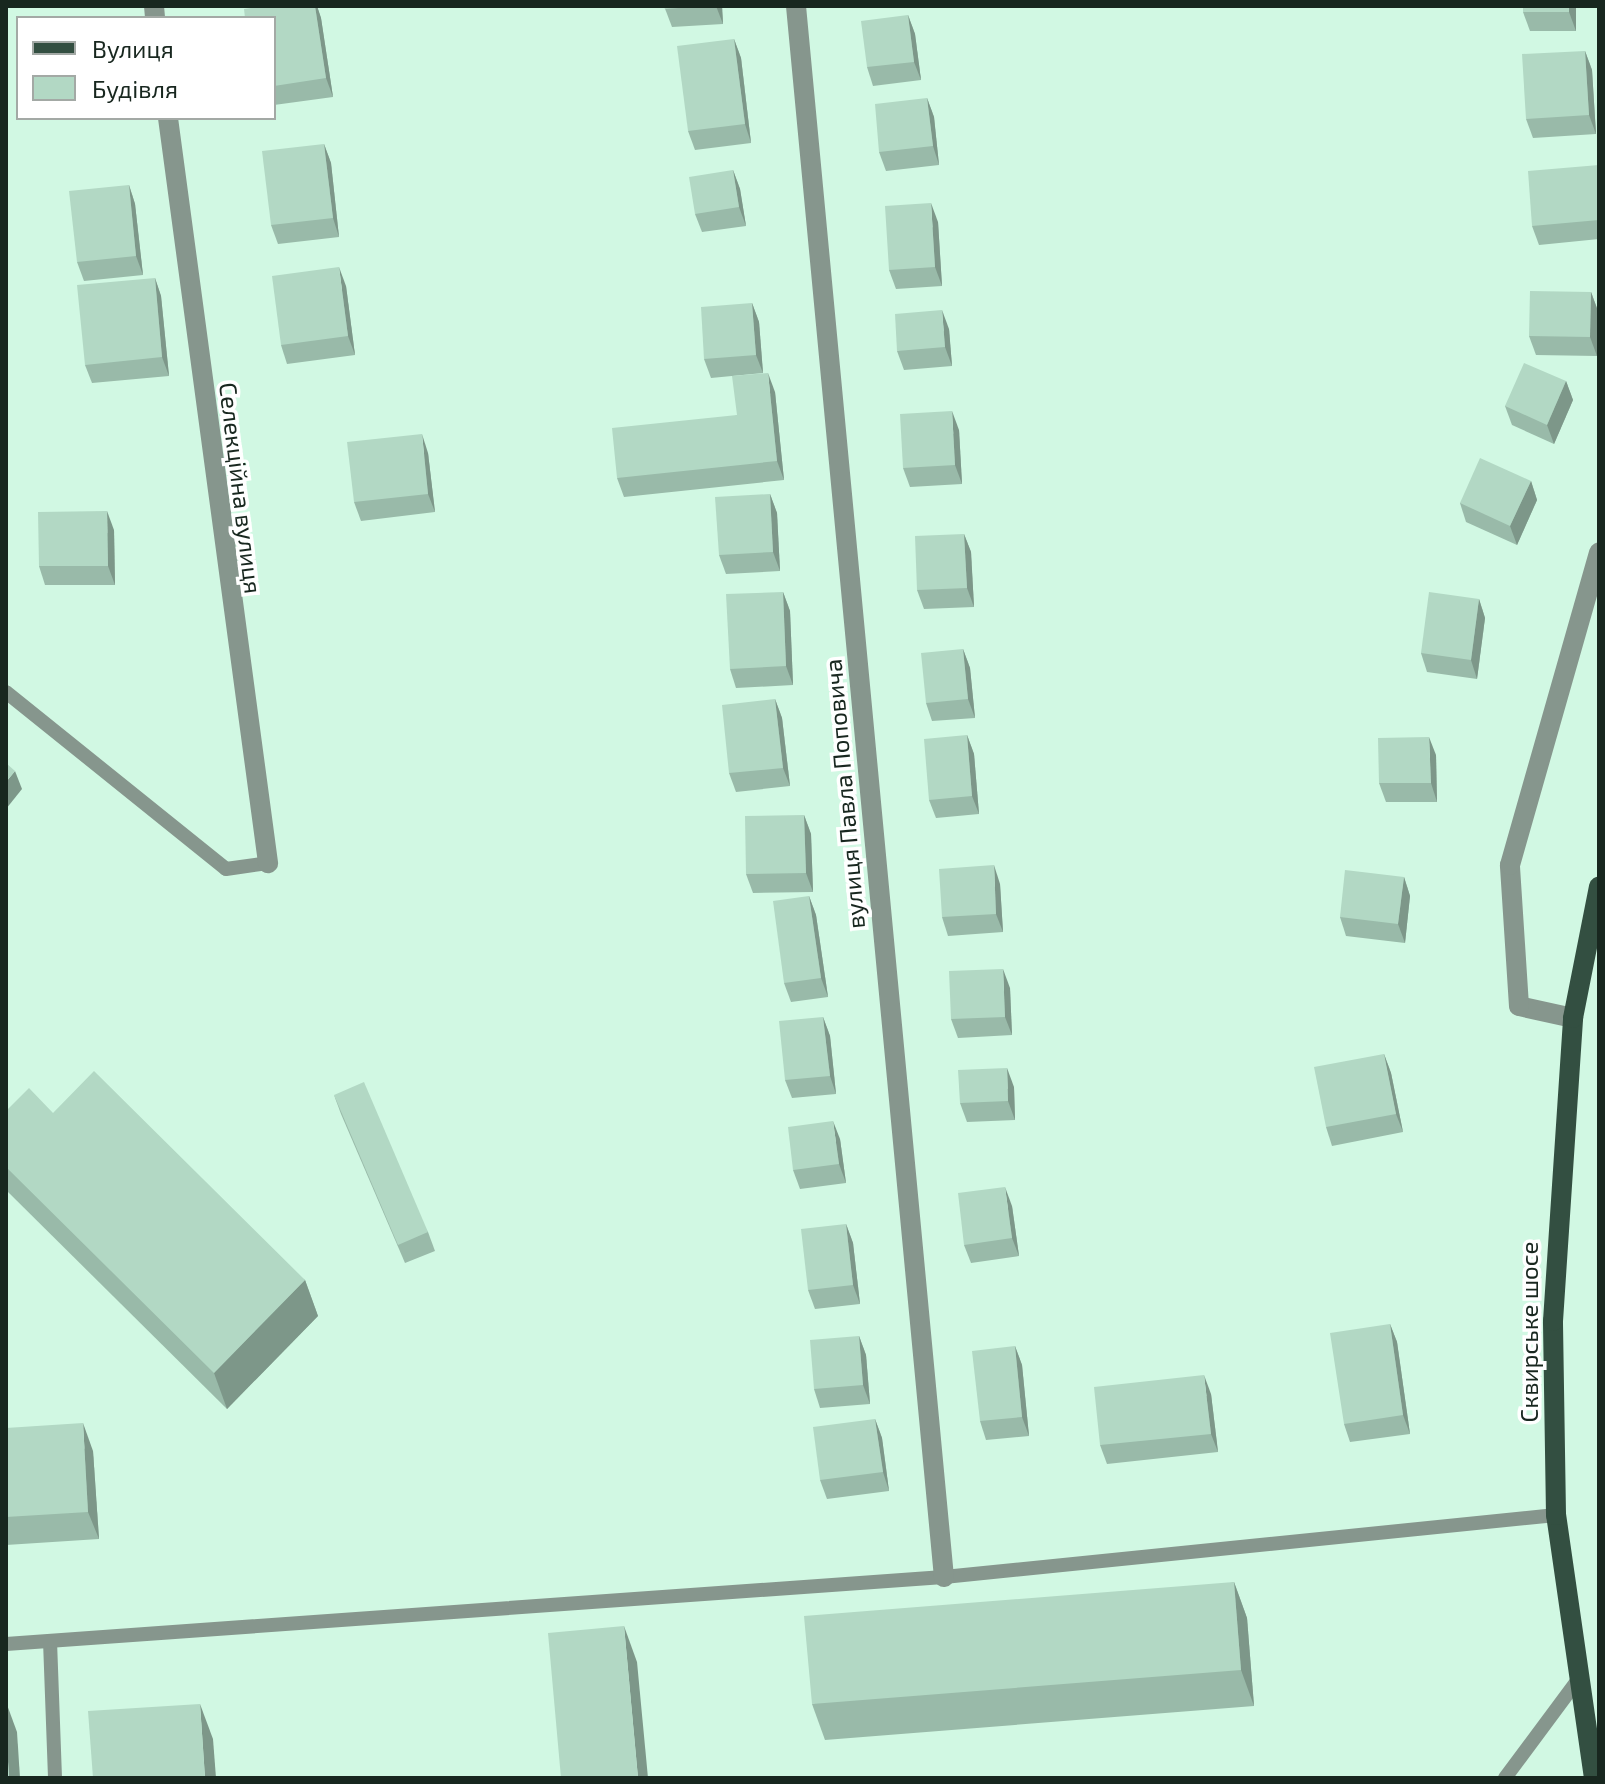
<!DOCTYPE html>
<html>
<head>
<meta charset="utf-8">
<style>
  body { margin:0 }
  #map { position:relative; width:1605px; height:1784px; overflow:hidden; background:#d1f8e3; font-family:"Exo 2",sans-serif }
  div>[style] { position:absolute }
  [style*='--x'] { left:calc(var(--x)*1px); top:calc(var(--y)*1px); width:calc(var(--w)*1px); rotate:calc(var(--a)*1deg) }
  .service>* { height:14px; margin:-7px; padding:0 7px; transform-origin:7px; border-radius:7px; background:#86968d }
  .minor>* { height:20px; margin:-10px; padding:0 10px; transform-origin:10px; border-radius:10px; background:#86968d }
  .primary>* { height:20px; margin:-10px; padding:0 10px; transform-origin:10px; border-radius:10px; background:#334f41 }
  .wall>* { inset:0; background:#99baa9 }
  .shaded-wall>* { inset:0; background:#7d9789 }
  .building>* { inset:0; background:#b2d8c4 }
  span { translate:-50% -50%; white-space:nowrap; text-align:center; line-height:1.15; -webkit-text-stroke:7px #fff; paint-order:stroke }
  .street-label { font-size:24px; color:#18271f }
  .frame { position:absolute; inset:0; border:8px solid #18271f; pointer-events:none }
  .legend { position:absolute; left:16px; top:16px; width:260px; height:104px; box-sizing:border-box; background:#fff; border:2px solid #a3a9a5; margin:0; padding:10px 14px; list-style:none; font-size:24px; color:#18271f }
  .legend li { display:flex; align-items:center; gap:16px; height:40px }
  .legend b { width:40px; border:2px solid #a3a9a5 }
</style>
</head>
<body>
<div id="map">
  <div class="service">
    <div style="--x:6;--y:692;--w:282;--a:38.8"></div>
    <div style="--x:226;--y:869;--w:42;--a:-8.1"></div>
    <div style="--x:50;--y:1641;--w:137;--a:87.9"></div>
    <div style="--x:6;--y:1644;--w:940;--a:-4.09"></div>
    <div style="--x:944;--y:1577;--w:615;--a:-5.78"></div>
    <div style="--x:1505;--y:1778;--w:121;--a:-53.4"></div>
  </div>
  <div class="minor">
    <div style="--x:154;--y:6;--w:12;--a:85"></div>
    <div style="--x:796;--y:6;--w:1578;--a:84.62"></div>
    <div style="--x:168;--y:118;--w:752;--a:82.35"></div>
    <div style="--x:1573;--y:1018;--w:55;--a:-167.5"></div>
    <div style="--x:1519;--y:1006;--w:141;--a:-93.7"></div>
    <div style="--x:1510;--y:865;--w:325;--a:-74.1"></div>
  </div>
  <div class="primary">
    <div style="--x:1594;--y:1778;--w:266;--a:-98.2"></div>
    <div style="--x:1556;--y:1515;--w:194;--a:-90.9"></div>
    <div style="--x:1553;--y:1321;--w:304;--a:-86.2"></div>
    <div style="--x:1573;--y:1018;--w:134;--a:-78.8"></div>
  </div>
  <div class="wall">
    <div style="clip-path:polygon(264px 6px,317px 6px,321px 18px,333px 97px,274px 105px,274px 18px)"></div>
    <div style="clip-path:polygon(664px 6px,722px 6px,723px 24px,672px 27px)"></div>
    <div style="clip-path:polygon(1523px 6px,1576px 6px,1576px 31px,1530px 31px,1523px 12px)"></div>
    <div style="clip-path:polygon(908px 15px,915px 34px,921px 80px,873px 86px,867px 67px)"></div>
    <div style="clip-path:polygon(734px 39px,741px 58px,751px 143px,695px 150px,688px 131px)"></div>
    <div style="clip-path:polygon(1585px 51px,1592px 70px,1596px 134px,1533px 138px,1526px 119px)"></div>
    <div style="clip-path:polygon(927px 98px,934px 117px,939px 165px,886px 171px,879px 152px)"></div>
    <div style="clip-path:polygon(324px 144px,331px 163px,339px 237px,278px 244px,271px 225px)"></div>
    <div style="clip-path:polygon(1599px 165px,1599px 239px,1539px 245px,1532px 226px)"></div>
    <div style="clip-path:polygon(733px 170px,740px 189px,746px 226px,702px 232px,695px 214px)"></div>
    <div style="clip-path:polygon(129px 185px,135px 204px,143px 275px,84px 281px,77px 262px)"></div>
    <div style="clip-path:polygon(938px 222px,942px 286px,896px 289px,889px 270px)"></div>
    <div style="clip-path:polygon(155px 278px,161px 296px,169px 376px,92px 383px,85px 365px)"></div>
    <div style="clip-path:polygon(346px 286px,355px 355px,287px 364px,281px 345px)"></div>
    <div style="clip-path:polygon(1591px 292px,1598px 311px,1597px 356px,1536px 355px,1529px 336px)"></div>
    <div style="clip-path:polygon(752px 303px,759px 322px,763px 373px,711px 378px,704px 359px)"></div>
    <div style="clip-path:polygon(949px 329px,952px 366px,904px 370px,897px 351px)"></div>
    <div style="clip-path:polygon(1566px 381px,1573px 400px,1554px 444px,1512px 425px,1505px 406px)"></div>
    <div style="clip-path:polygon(775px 392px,784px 480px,624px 497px,617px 478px,737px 415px)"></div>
    <div style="clip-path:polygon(959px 430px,962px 484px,910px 487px,903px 468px)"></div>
    <div style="clip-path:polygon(428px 453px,435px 512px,361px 521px,354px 502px)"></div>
    <div style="clip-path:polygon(1531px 481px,1537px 500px,1517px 545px,1466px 522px,1460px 503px)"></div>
    <div style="clip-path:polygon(770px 494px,777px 513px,780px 571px,726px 574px,719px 555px)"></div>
    <div style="clip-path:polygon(114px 530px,115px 585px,45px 585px,39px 566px)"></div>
    <div style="clip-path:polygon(964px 534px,971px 552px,974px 607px,924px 609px,917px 590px)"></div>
    <div style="clip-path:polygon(783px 592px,790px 611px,793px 685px,736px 688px,730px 669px)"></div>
    <div style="clip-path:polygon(1479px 599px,1485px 618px,1477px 679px,1427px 672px,1421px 653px)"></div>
    <div style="clip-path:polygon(963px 649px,970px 668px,975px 718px,932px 721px,926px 703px)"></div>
    <div style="clip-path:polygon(775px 699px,782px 718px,790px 786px,736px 792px,729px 773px)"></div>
    <div style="clip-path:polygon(967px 735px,974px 754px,979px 814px,936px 818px,929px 800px)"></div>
    <div style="clip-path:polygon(1436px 755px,1437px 802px,1386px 802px,1379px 783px)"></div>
    <div style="clip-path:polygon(804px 815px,811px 834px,813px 892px,753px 893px,746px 874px)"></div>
    <div style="clip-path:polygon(1404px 877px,1410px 896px,1405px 943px,1346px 936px,1340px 917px)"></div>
    <div style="clip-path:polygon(1000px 884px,1003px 932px,948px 936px,942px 917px)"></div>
    <div style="clip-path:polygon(809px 896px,816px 915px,828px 997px,791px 1002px,784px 983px)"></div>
    <div style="clip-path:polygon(1010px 988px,1012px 1035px,958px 1038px,951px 1019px)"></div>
    <div style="clip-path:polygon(823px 1017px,830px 1036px,836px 1094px,792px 1098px,785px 1080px)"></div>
    <div style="clip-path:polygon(1384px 1054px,1391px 1073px,1403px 1132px,1332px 1146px,1326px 1127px)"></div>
    <div style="clip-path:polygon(1014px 1087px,1015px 1120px,967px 1122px,960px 1103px)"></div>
    <div style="clip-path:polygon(334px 1095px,428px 1232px,435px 1251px,405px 1263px,341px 1114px)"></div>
    <div style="clip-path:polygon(6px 1111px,53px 1113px,305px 1280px,318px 1316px,227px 1409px,6px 1190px)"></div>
    <div style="clip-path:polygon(840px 1139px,846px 1183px,800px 1189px,793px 1170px)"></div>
    <div style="clip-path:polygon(1012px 1206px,1019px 1256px,971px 1263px,964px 1245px)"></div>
    <div style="clip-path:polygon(846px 1224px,853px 1243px,860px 1304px,815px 1309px,808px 1290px)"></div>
    <div style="clip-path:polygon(1390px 1324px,1397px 1342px,1410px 1434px,1350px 1442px,1344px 1424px)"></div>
    <div style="clip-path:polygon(859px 1336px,866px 1355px,870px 1404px,820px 1408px,814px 1389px)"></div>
    <div style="clip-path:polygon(1015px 1346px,1022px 1365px,1029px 1436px,986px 1440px,980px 1421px)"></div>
    <div style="clip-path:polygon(1211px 1394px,1218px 1452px,1107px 1464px,1100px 1445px)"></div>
    <div style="clip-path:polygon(875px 1419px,882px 1438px,889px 1491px,827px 1499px,820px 1480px)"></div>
    <div style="clip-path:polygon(6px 1428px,93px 1451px,99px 1539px,6px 1545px)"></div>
    <div style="clip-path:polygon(1234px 1582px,1247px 1618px,1254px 1706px,825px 1740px,812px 1704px)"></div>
  </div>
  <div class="shaded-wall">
    <div style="clip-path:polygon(315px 6px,317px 6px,321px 18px,333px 97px,326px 78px)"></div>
    <div style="clip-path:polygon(716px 6px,722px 6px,723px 24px)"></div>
    <div style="clip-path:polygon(1569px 6px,1576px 6px,1576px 31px,1569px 12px)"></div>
    <div style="clip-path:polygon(908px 15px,915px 34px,921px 80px,914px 62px)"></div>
    <div style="clip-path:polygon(734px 39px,741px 58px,751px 143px,745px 124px)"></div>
    <div style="clip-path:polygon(1585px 51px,1592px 70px,1596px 134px,1589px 115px)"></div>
    <div style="clip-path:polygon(927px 98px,934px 117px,939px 165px,933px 146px)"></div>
    <div style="clip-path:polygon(324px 144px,331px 163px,339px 237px,333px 218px)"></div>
    <div style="clip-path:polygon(733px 170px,740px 189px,746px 226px,739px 207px)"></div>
    <div style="clip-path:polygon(129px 185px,135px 204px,143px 275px,136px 256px)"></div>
    <div style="clip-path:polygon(931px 203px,938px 222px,942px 286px,935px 267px)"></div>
    <div style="clip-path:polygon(339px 267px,346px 286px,355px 355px,348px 336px)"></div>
    <div style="clip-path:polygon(155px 278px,161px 296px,169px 376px,162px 357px)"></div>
    <div style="clip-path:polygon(1591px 292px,1598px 311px,1597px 356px,1590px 337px)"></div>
    <div style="clip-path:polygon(752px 303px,759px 322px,763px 373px,756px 355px)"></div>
    <div style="clip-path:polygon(942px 310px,949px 329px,952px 366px,945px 347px)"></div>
    <div style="clip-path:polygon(768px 373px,775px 392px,784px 480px,777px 461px)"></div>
    <div style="clip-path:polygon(1566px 381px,1573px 400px,1554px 444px,1547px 425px)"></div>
    <div style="clip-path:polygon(952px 411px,959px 430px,962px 484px,955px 465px)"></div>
    <div style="clip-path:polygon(422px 434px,428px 453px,435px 512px,428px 494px)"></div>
    <div style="clip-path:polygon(1531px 481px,1537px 500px,1517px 545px,1510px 526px)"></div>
    <div style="clip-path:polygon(770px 494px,777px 513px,780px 571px,773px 552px)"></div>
    <div style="clip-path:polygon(107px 511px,114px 530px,115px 585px,108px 566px)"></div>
    <div style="clip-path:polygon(964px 534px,971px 552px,974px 607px,967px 588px)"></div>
    <div style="clip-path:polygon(783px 592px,790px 611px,793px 685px,786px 666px)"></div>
    <div style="clip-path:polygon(1479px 599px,1485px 618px,1477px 679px,1471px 660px)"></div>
    <div style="clip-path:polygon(963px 649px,970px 668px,975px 718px,968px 699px)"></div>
    <div style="clip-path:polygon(775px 699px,782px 718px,790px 786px,783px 768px)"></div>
    <div style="clip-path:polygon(967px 735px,974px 754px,979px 814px,972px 796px)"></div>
    <div style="clip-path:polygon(1429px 737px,1436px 755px,1437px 802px,1431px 783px)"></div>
    <div style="clip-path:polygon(15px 771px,22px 789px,6px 809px,6px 782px)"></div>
    <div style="clip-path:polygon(804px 815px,811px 834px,813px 892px,806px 873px)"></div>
    <div style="clip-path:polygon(994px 865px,1000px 884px,1003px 932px,996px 914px)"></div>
    <div style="clip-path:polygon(1404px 877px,1410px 896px,1405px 943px,1398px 924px)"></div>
    <div style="clip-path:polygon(809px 896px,816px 915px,828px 997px,821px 978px)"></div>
    <div style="clip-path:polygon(1003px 969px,1010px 988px,1012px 1035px,1005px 1017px)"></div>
    <div style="clip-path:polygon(823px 1017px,830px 1036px,836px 1094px,830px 1076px)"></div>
    <div style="clip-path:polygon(1384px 1054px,1391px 1073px,1403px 1132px,1396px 1114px)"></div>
    <div style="clip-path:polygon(1007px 1068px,1014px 1087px,1015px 1120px,1008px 1101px)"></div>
    <div style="clip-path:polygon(833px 1121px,840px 1139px,846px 1183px,839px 1164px)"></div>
    <div style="clip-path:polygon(1005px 1187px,1012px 1206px,1019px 1256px,1012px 1238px)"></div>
    <div style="clip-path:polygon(846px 1224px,853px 1243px,860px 1304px,853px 1285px)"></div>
    <div style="clip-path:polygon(305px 1280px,318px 1316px,227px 1409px,214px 1373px)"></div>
    <div style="clip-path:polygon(1390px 1324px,1397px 1342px,1410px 1434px,1403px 1415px)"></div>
    <div style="clip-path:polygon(859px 1336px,866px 1355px,870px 1404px,863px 1385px)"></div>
    <div style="clip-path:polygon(1015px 1346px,1022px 1365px,1029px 1436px,1022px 1417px)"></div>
    <div style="clip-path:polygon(1204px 1375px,1211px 1394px,1218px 1452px,1211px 1434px)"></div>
    <div style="clip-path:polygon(875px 1419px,882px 1438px,889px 1491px,883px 1472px)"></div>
    <div style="clip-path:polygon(83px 1423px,93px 1451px,99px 1539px,88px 1512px)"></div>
    <div style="clip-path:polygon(1234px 1582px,1247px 1618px,1254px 1706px,1241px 1670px)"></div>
    <div style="clip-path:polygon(624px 1626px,637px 1662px,648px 1778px,638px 1778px)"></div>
    <div style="clip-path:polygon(6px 1702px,17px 1732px,20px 1778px,9px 1778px,6px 1729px)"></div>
    <div style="clip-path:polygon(200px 1704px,213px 1739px,216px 1778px,205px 1778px)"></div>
  </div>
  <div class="building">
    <div style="clip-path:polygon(264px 6px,315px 6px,326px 78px,274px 86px,274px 18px,245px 18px,244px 9px)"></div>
    <div style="clip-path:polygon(664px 6px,706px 6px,665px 9px)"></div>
    <div style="clip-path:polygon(1523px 6px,1569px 6px,1569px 12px,1523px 12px)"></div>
    <div style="clip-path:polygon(908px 15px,914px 62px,867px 67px,861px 21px)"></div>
    <div style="clip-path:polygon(734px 39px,745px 124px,688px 131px,677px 46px)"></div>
    <div style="clip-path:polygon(1585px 51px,1589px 115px,1526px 119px,1522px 54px)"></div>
    <div style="clip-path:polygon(927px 98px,933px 146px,879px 152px,875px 104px)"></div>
    <div style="clip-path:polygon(324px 144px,333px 218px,271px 225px,262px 151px)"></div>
    <div style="clip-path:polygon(1599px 165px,1599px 220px,1532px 226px,1528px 171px)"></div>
    <div style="clip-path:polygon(733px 170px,739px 207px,695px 214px,689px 177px)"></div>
    <div style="clip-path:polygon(129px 185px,136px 256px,77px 262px,69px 191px)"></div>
    <div style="clip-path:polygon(931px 203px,935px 267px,889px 270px,885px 206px)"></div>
    <div style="clip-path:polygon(339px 267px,348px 336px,281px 345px,272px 276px)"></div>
    <div style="clip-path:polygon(155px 278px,162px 357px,85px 365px,77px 285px)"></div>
    <div style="clip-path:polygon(1530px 291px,1591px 292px,1590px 337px,1529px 336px)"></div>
    <div style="clip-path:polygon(752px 303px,756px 355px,704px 359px,701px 307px)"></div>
    <div style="clip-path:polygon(942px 310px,945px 347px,897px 351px,895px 314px)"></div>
    <div style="clip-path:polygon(1524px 363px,1566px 381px,1547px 425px,1505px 406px)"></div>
    <div style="clip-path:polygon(768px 373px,777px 461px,617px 478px,612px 428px,737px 415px,732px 376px)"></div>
    <div style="clip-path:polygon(952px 411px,955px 465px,903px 468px,900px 414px)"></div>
    <div style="clip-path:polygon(422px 434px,428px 494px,354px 502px,347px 442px)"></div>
    <div style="clip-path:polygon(1480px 458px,1531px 481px,1510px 526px,1460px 503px)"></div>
    <div style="clip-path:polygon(770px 494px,773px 552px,719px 555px,715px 497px)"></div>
    <div style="clip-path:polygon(107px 511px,108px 566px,39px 566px,38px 512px)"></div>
    <div style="clip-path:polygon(964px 534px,967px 588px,917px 590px,915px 536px)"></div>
    <div style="clip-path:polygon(783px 592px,786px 666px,730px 669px,726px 594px)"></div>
    <div style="clip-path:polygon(1429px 592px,1479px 599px,1471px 660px,1421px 653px)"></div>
    <div style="clip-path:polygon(963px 649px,968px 699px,926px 703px,921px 653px)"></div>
    <div style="clip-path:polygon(775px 699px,783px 768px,729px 773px,722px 705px)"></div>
    <div style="clip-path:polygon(967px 735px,972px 796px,929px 800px,924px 739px)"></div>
    <div style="clip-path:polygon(1429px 737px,1431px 783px,1379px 783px,1378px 738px)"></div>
    <div style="clip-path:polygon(6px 763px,15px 771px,6px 782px)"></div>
    <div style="clip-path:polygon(804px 815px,806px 873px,746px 874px,745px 816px)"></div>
    <div style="clip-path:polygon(994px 865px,996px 914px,942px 917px,939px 869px)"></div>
    <div style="clip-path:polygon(1345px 870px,1404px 877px,1398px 924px,1340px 917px)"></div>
    <div style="clip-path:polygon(809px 896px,821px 978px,784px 983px,773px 901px)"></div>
    <div style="clip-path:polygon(1003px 969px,1005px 1017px,951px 1019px,949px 971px)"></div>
    <div style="clip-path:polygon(823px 1017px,830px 1076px,785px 1080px,779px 1021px)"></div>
    <div style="clip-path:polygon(1384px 1054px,1396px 1114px,1326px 1127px,1314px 1067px)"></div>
    <div style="clip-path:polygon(1007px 1068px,1008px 1101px,960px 1103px,958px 1070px)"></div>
    <div style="clip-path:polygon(94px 1071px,305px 1280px,214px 1373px,6px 1167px,6px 1111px,29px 1088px,53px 1113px)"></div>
    <div style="clip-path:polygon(364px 1082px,428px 1232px,398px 1245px,334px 1095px)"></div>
    <div style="clip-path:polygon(833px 1121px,839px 1164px,793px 1170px,788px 1127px)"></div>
    <div style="clip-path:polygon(1005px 1187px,1012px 1238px,964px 1245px,958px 1193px)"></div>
    <div style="clip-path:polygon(846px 1224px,853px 1285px,808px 1290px,801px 1229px)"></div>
    <div style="clip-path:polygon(1390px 1324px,1403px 1415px,1344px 1424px,1330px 1333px)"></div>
    <div style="clip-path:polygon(859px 1336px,863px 1385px,814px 1389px,810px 1340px)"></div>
    <div style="clip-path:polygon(1015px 1346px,1022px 1417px,980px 1421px,972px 1351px)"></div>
    <div style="clip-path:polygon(1204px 1375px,1211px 1434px,1100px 1445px,1094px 1387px)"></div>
    <div style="clip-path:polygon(875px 1419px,883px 1472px,820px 1480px,813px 1427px)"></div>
    <div style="clip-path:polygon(83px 1423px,88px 1512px,6px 1517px,6px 1428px)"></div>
    <div style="clip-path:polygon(1234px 1582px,1241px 1670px,812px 1704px,804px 1616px)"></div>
    <div style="clip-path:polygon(624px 1626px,638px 1778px,561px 1778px,548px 1633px)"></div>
    <div style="clip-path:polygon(200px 1704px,205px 1778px,93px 1778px,88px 1711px)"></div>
    <div style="clip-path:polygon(6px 1729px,9px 1778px,6px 1778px)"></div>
  </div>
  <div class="street-label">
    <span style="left:241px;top:488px;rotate:83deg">Селекційна вулиця</span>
    <span style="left:844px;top:794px;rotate:-95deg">вулиця Павла Поповича</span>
    <span style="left:1529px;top:1332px;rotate:-90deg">Сквирське шосе</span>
  </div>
  <div class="frame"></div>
  <ul class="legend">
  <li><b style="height:10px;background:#334f41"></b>Вулиця</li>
  <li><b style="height:22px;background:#b2d8c4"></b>Будівля</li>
  </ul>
</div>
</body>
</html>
